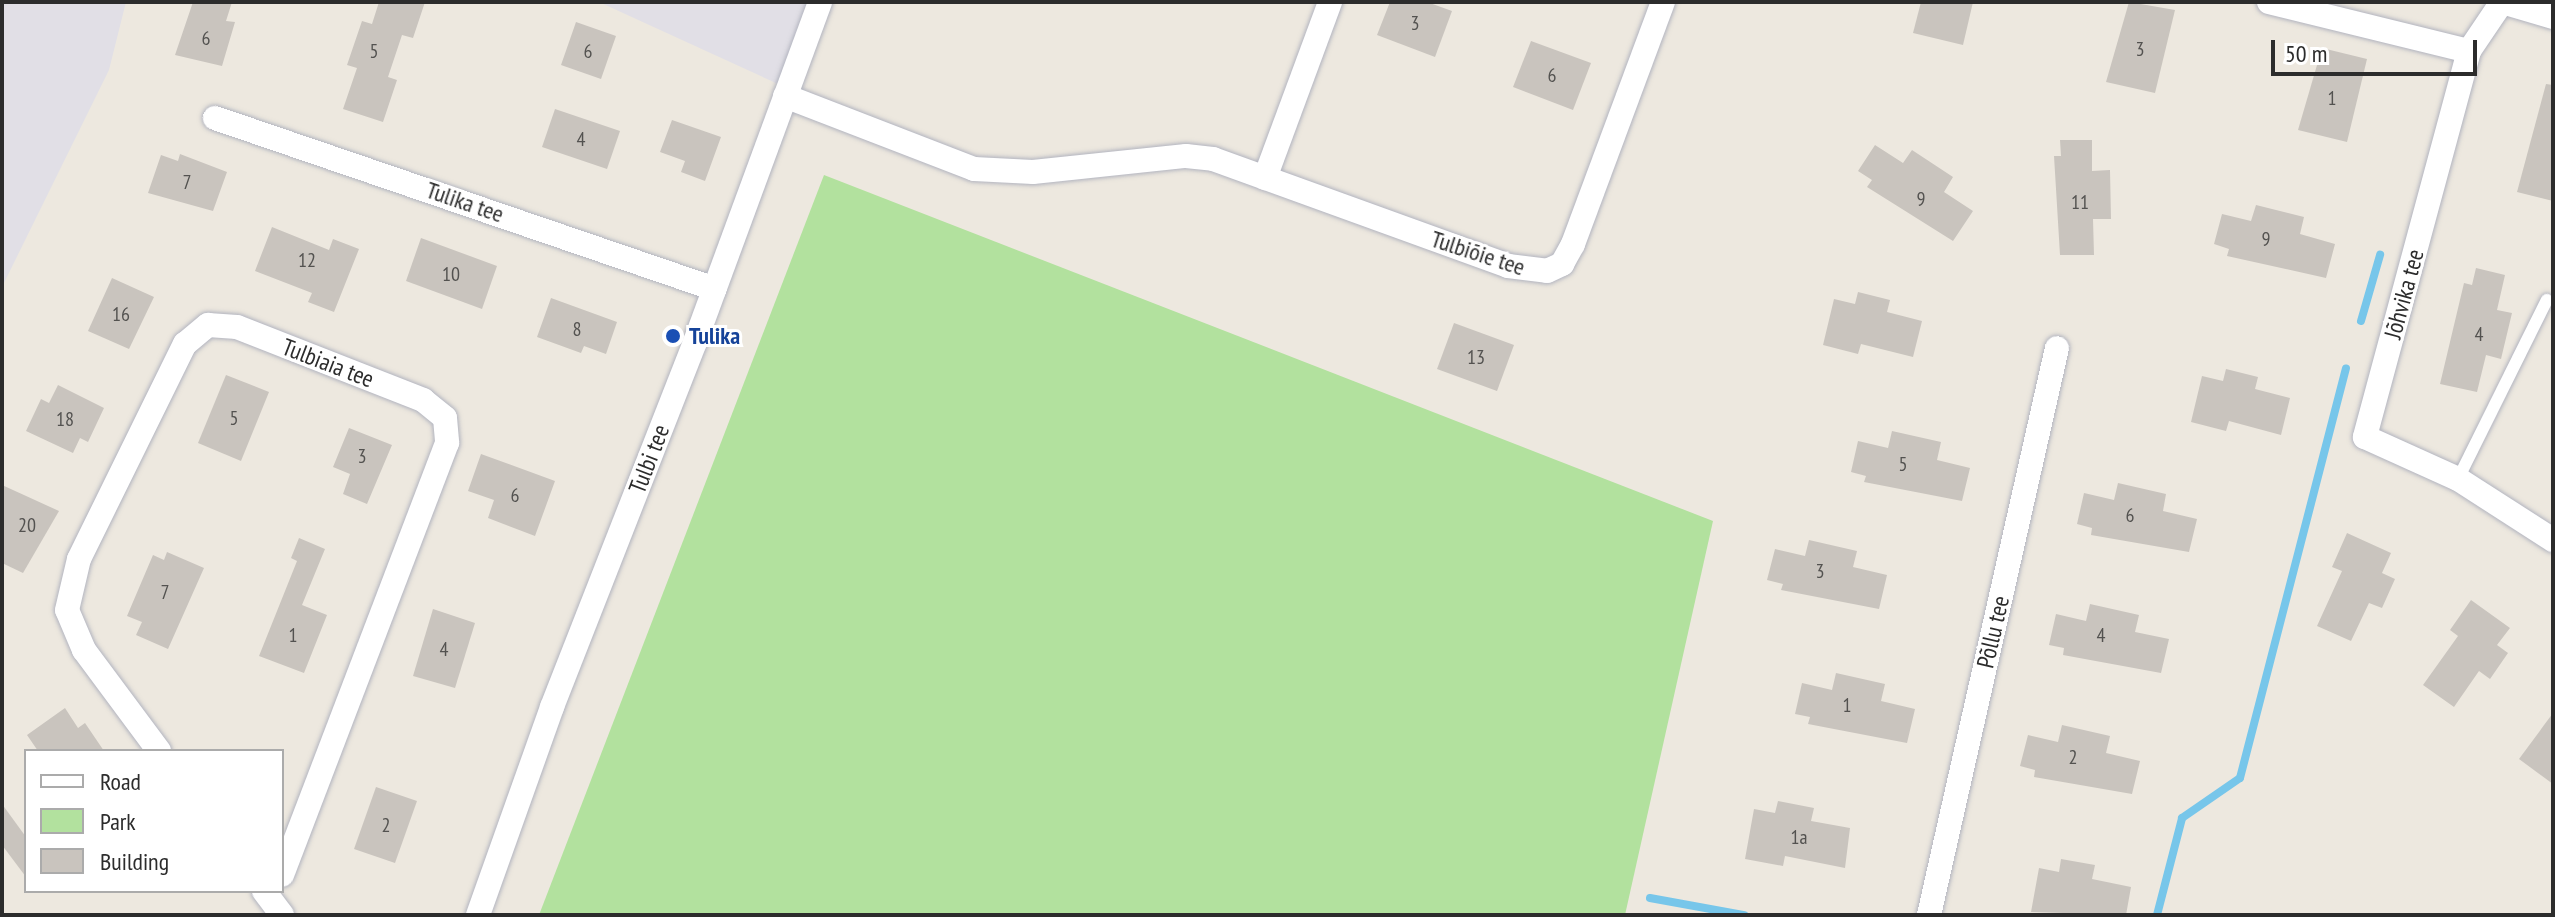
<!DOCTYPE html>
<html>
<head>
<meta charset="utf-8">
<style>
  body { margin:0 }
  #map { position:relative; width:2555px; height:917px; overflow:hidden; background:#ede8df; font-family:"PT Sans Narrow",sans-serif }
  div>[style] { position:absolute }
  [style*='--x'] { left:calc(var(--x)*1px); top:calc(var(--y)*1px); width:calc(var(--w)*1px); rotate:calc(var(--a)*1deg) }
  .industrial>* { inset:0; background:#e1dfe6 }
  .green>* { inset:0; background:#b2e19e }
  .stream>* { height:8px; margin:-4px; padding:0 4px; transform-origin:4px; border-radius:4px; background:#77c6ea }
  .building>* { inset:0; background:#c9c4be }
  .roads { filter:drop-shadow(0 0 2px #b2b4bf) drop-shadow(0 0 2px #b2b4bf) }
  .service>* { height:12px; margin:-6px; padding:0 6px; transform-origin:6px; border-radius:6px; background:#fff }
  .minor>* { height:24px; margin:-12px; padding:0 12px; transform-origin:12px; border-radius:12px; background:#fff }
  .dots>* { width:22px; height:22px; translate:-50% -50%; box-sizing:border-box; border:4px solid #fff; border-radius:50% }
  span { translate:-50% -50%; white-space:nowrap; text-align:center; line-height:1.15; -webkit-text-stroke:6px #fff; paint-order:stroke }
  .number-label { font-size:20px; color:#535250 }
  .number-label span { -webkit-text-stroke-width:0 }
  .street-label { font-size:24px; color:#2c2c2c }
  .transit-label { font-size:24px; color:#164399; font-weight:700 }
  .left { translate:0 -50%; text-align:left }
  .frame { position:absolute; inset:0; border:4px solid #2c2c2c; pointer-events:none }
  .legend { position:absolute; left:24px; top:749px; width:260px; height:144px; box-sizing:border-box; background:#fff; border:2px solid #ababab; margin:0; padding:10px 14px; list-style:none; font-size:24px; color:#2c2c2c }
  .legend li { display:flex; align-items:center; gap:16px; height:40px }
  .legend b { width:40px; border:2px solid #ababab }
  .scale { position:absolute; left:2271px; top:40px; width:206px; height:36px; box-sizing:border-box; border:4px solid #2c2c2c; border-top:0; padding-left:10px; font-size:24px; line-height:28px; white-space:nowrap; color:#2c2c2c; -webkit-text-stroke:6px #fff; paint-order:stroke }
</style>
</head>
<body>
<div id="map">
  <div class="industrial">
    <div style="clip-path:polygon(2px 2px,126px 2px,109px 70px,2px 287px)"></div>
    <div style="clip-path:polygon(599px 2px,807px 2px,778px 84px)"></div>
  </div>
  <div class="green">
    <div style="clip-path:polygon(824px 175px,1713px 521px,1625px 915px,539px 915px)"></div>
  </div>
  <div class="stream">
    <div style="--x:2361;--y:321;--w:69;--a:-73.9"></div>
    <div style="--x:1650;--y:898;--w:96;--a:10.3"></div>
    <div style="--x:2157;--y:915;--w:100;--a:-75.5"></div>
    <div style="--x:2182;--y:818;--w:70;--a:-34.6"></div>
    <div style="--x:2240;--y:778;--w:423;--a:-75.5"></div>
  </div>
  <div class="building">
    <div style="clip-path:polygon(193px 2px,232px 2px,226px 21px,235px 22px,222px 66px,175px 55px)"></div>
    <div style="clip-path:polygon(379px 2px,425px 2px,413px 38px,402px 35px,388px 77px,397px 80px,383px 122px,343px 109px,357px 68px,347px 65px,362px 21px,372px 24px)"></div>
    <div style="clip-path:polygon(1390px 2px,1427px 2px,1452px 11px,1435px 57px,1377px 35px)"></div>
    <div style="clip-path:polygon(1921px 2px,1973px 2px,1963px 45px,1913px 33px)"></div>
    <div style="clip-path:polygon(2129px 2px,2175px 10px,2155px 93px,2106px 82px)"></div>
    <div style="clip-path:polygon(576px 22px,616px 36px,601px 79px,561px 65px)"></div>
    <div style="clip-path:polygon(1531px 41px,1591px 63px,1573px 110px,1513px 87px)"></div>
    <div style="clip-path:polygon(2322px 48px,2367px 59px,2347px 142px,2298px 130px)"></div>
    <div style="clip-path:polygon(2546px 84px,2553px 85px,2553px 201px,2517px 192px)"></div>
    <div style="clip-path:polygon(555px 109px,620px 131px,607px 169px,542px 147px)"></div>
    <div style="clip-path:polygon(672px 120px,721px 137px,705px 181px,681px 172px,685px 161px,660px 152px)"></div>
    <div style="clip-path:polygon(2060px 140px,2092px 140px,2092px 171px,2110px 170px,2111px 219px,2093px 219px,2094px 255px,2060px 255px,2054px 156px,2061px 156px)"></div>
    <div style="clip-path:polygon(1875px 145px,1903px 163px,1912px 150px,1953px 177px,1944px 192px,1973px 211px,1953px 241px,1867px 187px,1872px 180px,1858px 171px)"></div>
    <div style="clip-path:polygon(180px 154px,227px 172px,213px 211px,148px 193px,161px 155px,178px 161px)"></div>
    <div style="clip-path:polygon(2256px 205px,2304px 217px,2300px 234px,2335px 244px,2326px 278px,2227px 256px,2229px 249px,2214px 244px,2222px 214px,2251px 221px)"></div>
    <div style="clip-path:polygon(272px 227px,329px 250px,333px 239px,359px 249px,334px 312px,308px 302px,312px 293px,255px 271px)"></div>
    <div style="clip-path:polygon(421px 238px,497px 266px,482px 309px,406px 281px)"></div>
    <div style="clip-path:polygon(2476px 268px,2505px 275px,2497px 310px,2512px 313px,2501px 359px,2486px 355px,2477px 392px,2440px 384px,2464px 283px,2472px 285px)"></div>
    <div style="clip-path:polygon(112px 278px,154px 297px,129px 349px,88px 331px)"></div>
    <div style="clip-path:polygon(1858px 292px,1890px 300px,1887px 312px,1922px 321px,1913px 357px,1861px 344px,1858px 354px,1823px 345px,1834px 299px,1855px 304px)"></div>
    <div style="clip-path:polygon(551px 298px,617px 322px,606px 354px,584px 346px,581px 353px,537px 337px)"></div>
    <div style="clip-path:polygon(1454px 323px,1514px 345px,1497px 391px,1437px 369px)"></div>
    <div style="clip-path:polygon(2226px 369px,2258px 377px,2255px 389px,2290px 398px,2281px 435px,2229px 421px,2226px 431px,2191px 422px,2202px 376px,2223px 381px)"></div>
    <div style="clip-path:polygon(226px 375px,269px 392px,241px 461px,198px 443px)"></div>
    <div style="clip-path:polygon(58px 385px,104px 408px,88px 442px,80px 438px,73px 453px,26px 431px,41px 399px,49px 403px)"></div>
    <div style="clip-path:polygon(349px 428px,392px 445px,367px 504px,343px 494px,350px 474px,333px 467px)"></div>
    <div style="clip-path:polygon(1892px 431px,1941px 442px,1937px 460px,1970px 468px,1962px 501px,1864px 482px,1866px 476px,1851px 472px,1858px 441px,1888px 448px)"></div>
    <div style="clip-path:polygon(481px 454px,555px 481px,535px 536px,488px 518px,494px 500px,468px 491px)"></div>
    <div style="clip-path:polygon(2118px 483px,2166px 494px,2163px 511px,2197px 519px,2189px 552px,2091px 535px,2092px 528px,2077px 524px,2084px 493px,2114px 500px)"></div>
    <div style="clip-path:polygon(2px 485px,59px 511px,23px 573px,2px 563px)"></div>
    <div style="clip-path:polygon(2347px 533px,2391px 553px,2382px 573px,2395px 579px,2382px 608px,2369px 603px,2351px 641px,2317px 626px,2342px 571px,2332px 567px)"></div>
    <div style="clip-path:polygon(299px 538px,325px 549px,302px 605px,327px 615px,304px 673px,259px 656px,297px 561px,291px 558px)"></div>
    <div style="clip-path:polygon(1809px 540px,1857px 551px,1853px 567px,1887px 575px,1879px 609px,1781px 590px,1783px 584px,1767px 580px,1775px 549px,1805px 556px)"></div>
    <div style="clip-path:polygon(167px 552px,204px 568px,168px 649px,136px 635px,142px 622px,127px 616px,153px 555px,164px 560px)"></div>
    <div style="clip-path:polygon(2471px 600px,2510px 628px,2497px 645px,2508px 653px,2490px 679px,2479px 671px,2454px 707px,2423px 685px,2458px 636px,2450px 630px)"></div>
    <div style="clip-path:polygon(2090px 604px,2139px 615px,2135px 632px,2169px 639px,2161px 673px,2063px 655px,2064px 648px,2049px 645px,2056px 614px,2086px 621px)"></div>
    <div style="clip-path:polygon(433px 609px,475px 623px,455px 688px,413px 676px)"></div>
    <div style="clip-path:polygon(1836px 673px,1885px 684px,1881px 701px,1915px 709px,1907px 743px,1808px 724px,1810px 717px,1795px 714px,1802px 683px,1832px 690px)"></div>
    <div style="clip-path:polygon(65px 708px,78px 728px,85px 723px,104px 751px,38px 751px,27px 735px)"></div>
    <div style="clip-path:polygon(2553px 713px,2553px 784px,2519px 759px)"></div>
    <div style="clip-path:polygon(2062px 725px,2110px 736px,2106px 753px,2140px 761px,2132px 794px,2034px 777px,2035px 770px,2020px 766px,2028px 735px,2058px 742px)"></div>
    <div style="clip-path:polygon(376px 787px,417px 801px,395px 863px,354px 849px)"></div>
    <div style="clip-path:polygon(1778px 801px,1814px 808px,1811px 821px,1850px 828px,1845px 868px,1785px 856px,1783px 866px,1745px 859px,1754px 809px,1775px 813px)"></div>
    <div style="clip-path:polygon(2px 804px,26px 837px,26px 877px,2px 845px)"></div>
    <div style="clip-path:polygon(2061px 859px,2095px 865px,2092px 879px,2131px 887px,2126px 915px,2031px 912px,2039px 868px,2059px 872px)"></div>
  </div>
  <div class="roads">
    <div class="service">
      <div style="--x:2458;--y:479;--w:200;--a:-63.6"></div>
    </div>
    <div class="minor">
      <div style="--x:2269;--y:2;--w:206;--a:13.8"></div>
      <div style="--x:2553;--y:17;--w:53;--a:-163.6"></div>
      <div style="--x:2502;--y:2;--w:59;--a:124"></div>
      <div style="--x:2469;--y:51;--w:400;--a:105.1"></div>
      <div style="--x:2365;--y:437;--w:102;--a:24.3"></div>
      <div style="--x:2458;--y:479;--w:113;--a:32.7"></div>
      <div style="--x:785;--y:96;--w:203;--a:21.1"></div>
      <div style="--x:974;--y:169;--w:59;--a:2.9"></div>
      <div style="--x:1033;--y:172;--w:154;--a:-6"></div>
      <div style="--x:1186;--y:156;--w:27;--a:6"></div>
      <div style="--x:1213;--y:159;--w:314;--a:19.9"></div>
      <div style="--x:1508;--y:266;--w:39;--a:7"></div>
      <div style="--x:1547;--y:271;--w:17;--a:-25"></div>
      <div style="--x:1562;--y:264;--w:23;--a:-61"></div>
      <div style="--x:1573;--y:244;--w:258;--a:-69.6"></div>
      <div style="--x:215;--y:118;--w:528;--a:18.88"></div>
      <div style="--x:1265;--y:178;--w:188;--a:-69.7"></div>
      <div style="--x:159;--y:751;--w:126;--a:-126.6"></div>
      <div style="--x:84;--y:650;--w:43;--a:-113"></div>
      <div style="--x:67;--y:610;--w:52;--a:-76.8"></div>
      <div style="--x:79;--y:559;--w:240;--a:-63.8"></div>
      <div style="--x:185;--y:344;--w:30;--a:-40"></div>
      <div style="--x:208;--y:325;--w:29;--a:4"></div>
      <div style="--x:237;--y:327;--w:200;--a:21.4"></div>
      <div style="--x:423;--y:400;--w:28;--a:39"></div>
      <div style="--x:445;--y:418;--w:25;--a:85"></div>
      <div style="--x:447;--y:443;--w:462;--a:110.9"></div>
      <div style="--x:264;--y:891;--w:30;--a:53"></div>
      <div style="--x:478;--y:915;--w:221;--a:-70.4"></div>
      <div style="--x:552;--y:707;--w:392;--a:-68.6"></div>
      <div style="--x:695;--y:342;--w:362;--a:-69.8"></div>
      <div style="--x:1929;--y:915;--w:581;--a:-77.28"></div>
    </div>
  </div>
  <div class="dots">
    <div style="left:673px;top:336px;background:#1a4fb4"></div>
  </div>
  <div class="number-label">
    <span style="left:1415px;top:23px">3</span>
    <span style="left:206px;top:38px">6</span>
    <span style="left:2140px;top:49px">3</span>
    <span style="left:374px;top:51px">5</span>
    <span style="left:588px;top:51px">6</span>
    <span style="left:1552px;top:75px">6</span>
    <span style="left:2332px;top:98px">1</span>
    <span style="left:581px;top:139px">4</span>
    <span style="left:187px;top:182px">7</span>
    <span style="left:1921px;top:199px">9</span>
    <span style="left:2080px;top:202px">11</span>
    <span style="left:2266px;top:239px">9</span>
    <span style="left:307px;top:260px">12</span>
    <span style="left:451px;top:274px">10</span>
    <span style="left:121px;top:314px">16</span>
    <span style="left:577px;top:329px">8</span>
    <span style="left:2479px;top:334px">4</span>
    <span style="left:1476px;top:357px">13</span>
    <span style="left:234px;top:418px">5</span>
    <span style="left:65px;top:419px">18</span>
    <span style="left:362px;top:456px">3</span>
    <span style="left:1903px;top:464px">5</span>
    <span style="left:515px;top:495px">6</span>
    <span style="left:2130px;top:515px">6</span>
    <span style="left:27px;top:525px">20</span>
    <span style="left:1820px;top:571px">3</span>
    <span style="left:165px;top:592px">7</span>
    <span style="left:293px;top:635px">1</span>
    <span style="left:2101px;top:635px">4</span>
    <span style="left:444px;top:649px">4</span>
    <span style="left:1847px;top:705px">1</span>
    <span style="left:2073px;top:757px">2</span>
    <span style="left:386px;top:825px">2</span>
    <span style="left:1799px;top:837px">1a</span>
  </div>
  <div class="street-label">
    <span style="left:465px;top:202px;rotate:19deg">Tulika tee</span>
    <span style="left:1478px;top:253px;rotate:18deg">Tulbiõie tee</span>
    <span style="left:2404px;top:294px;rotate:-75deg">Jõhvika tee</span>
    <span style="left:328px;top:363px;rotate:21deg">Tulbiaia tee</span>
    <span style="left:649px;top:459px;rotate:-69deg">Tulbi tee</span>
    <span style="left:1993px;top:632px;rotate:-77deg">Põllu tee</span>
  </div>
  <div class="transit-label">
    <span class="left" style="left:689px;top:336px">Tulika</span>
  </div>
  <div class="frame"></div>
  <ul class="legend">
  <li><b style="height:10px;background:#fff"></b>Road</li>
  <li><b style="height:22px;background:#b2e19e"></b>Park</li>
  <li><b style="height:22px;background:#c9c4be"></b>Building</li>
  </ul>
  <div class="scale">50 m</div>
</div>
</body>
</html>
